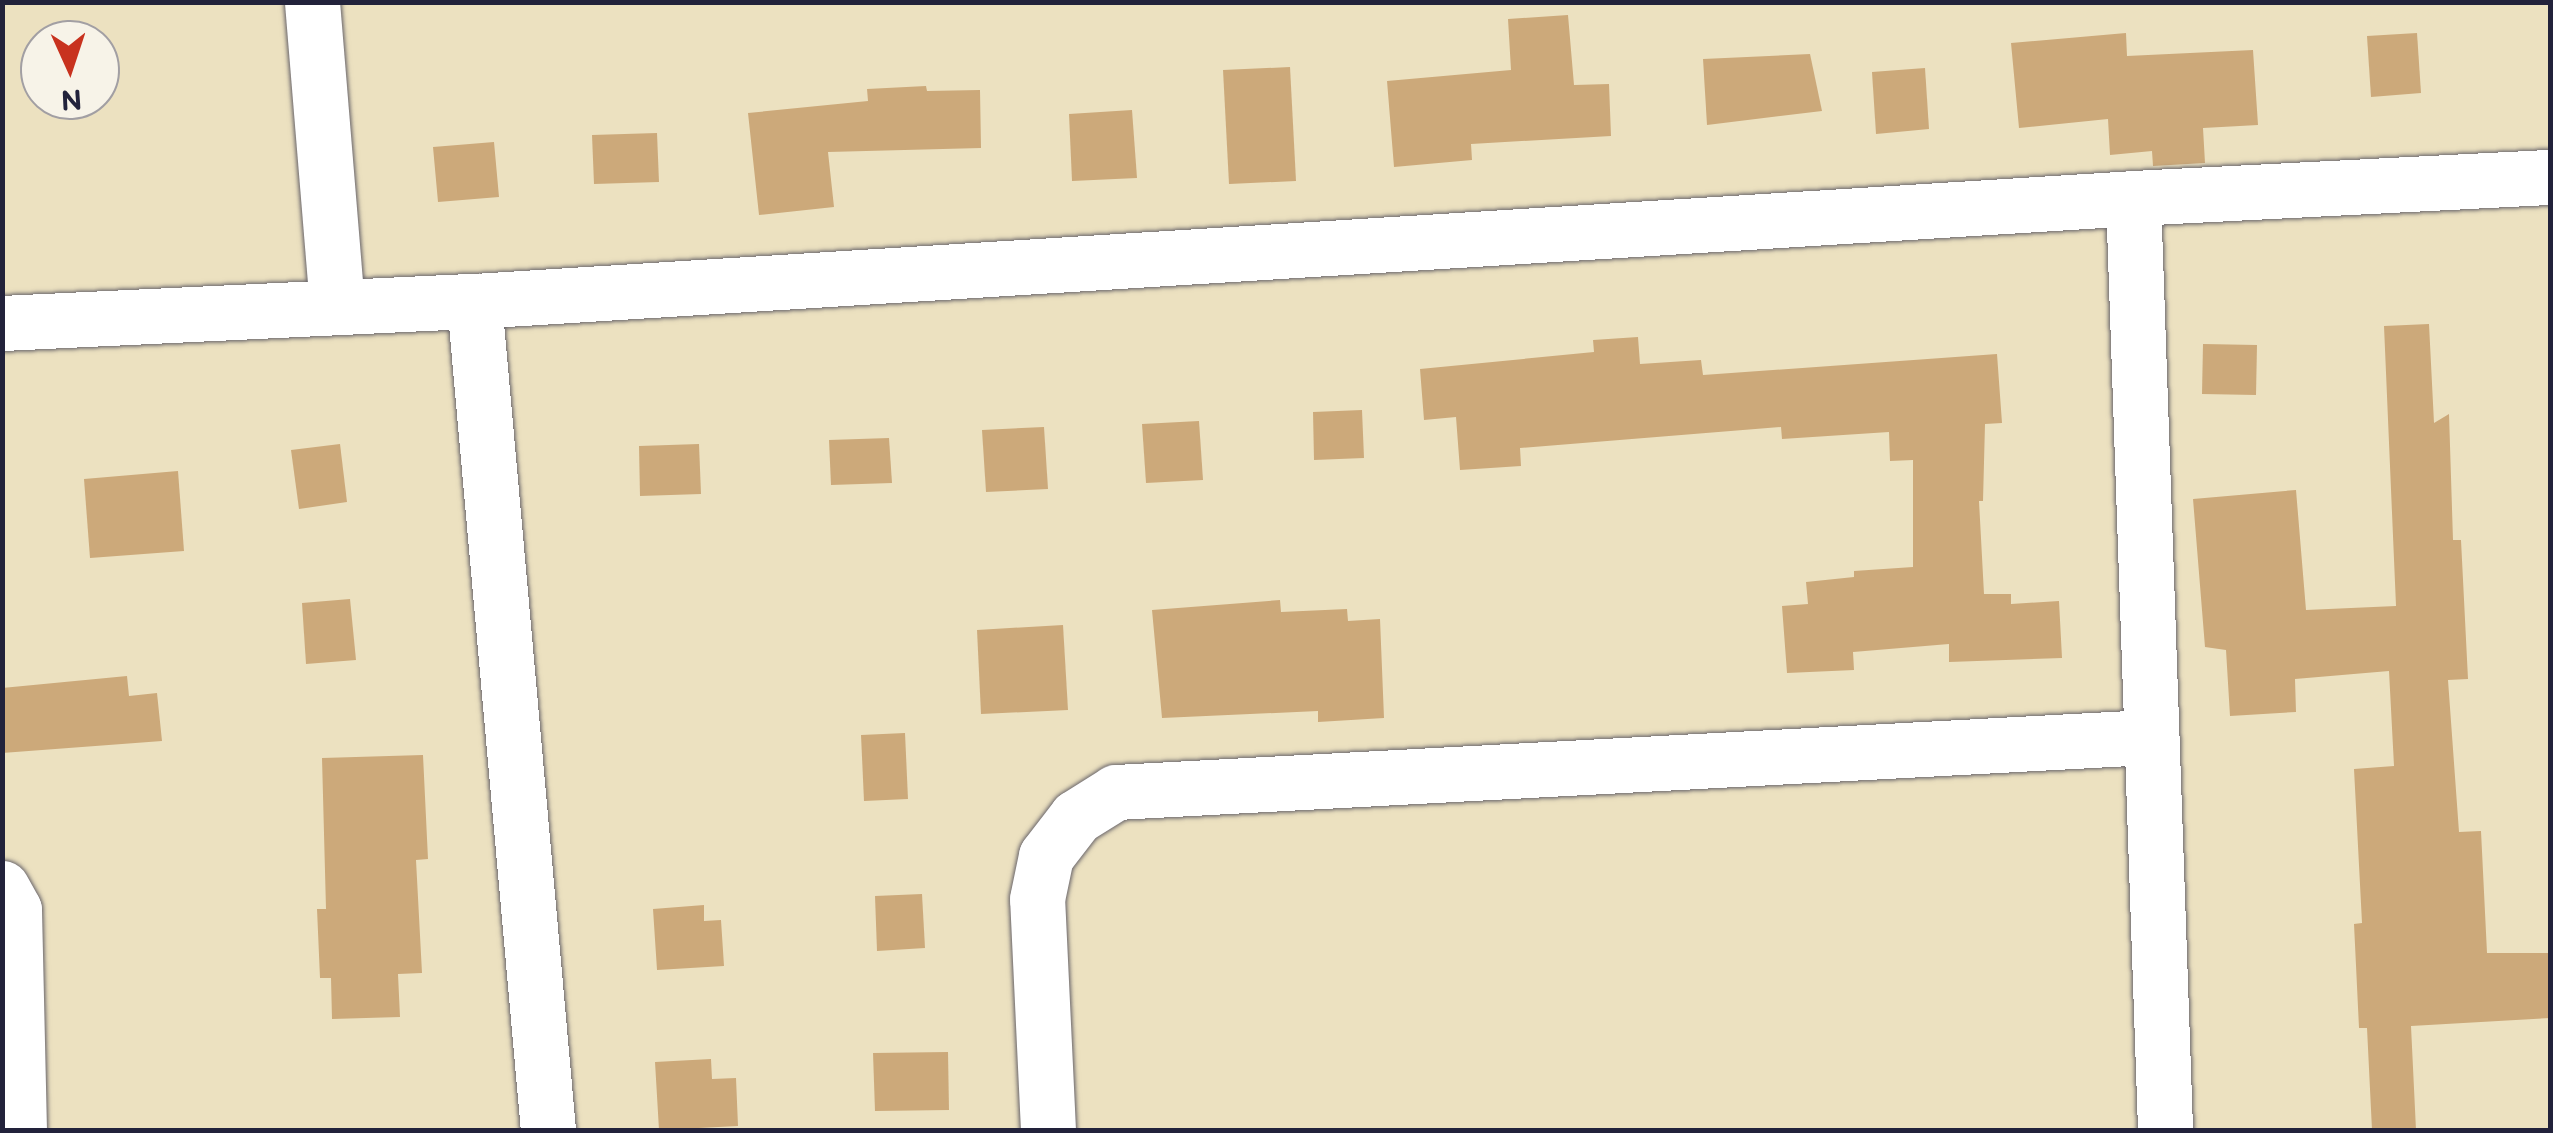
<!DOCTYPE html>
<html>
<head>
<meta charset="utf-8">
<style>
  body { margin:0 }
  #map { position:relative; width:2553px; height:1133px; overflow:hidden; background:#ece1c0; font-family:"Balsamiq Sans",sans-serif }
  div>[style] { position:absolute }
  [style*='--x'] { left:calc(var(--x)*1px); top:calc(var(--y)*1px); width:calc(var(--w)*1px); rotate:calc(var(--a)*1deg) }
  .building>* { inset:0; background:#cca97a }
  .roads { filter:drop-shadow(0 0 2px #69656a) drop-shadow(0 0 2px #69656a) }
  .minor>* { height:55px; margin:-27.5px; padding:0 27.5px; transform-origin:27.5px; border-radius:27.5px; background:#fff }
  span { translate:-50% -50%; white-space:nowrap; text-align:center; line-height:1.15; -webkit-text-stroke:8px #f7f3e8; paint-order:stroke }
  .frame { position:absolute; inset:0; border:5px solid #22223b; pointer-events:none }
  .north { position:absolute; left:20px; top:20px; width:100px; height:100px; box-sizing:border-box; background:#f7f3e8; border:2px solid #a29fa3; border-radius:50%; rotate:177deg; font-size:28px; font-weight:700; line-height:40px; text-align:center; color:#22223b }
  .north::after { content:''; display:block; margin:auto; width:35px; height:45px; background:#c8321e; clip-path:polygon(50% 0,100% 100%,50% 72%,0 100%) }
</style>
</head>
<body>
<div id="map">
  <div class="building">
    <div style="clip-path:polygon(1568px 15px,1574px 85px,1609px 84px,1611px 136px,1471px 144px,1472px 160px,1394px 167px,1387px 81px,1511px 70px,1508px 19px)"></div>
    <div style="clip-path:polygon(2126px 33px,2127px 56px,2253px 50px,2258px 125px,2203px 128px,2205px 163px,2153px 166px,2152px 151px,2110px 155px,2108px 119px,2019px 128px,2011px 43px)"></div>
    <div style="clip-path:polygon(2417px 33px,2421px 93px,2371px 97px,2367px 36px)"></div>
    <div style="clip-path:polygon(1810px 54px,1822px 111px,1707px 125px,1703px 59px)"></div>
    <div style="clip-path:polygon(1290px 67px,1296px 181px,1229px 184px,1223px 70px)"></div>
    <div style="clip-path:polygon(1925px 68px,1929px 129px,1876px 134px,1872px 72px)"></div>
    <div style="clip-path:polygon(926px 86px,927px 91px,980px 90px,981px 148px,828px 152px,834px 207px,759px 215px,748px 113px,868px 101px,867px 89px)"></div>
    <div style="clip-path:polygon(1132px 110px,1137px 178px,1072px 181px,1069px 114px)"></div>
    <div style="clip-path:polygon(657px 133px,659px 182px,594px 184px,592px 135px)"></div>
    <div style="clip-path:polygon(494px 142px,499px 197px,438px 202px,433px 147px)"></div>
    <div style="clip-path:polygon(2429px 324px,2434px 423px,2449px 414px,2453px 540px,2461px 540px,2468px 679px,2448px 680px,2459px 832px,2481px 831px,2487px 953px,2550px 953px,2550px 1018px,2411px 1026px,2416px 1130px,2372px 1130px,2367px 1028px,2359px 1028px,2354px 924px,2362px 923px,2354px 769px,2394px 766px,2389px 671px,2295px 679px,2296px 712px,2230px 716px,2226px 650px,2205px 647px,2193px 499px,2296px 490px,2306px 610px,2396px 606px,2384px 326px)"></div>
    <div style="clip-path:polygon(1638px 337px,1640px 364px,1701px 360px,1703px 375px,1997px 354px,2002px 423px,1985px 424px,1983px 501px,1979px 501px,1984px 594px,2011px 594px,2011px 604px,2059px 601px,2062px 658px,1949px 662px,1949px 644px,1853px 652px,1854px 670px,1787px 673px,1782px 606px,1808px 604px,1806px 582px,1854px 577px,1854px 571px,1913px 567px,1913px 460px,1890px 461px,1889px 432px,1782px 439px,1781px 427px,1520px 448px,1521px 466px,1460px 470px,1456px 417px,1424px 420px,1420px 369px,1594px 352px,1593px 340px)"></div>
    <div style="clip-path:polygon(2203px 344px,2257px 345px,2256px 395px,2202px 394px)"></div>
    <div style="clip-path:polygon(1362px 410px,1364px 458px,1314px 460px,1313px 412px)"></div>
    <div style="clip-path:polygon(1199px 421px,1203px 480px,1146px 483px,1142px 424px)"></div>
    <div style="clip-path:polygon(1044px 427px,1048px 489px,986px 492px,982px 430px)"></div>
    <div style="clip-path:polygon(889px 438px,892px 483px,831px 485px,829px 440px)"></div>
    <div style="clip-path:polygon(340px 444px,347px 502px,299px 509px,291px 450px)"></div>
    <div style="clip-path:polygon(699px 444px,701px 494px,640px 496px,639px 446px)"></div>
    <div style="clip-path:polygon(178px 471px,184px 551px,90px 558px,84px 479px)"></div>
    <div style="clip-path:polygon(350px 599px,356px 660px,306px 664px,302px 603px)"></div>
    <div style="clip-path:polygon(1280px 600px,1281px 612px,1347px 609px,1348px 621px,1380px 619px,1384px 718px,1318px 722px,1318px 711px,1162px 718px,1152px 610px)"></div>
    <div style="clip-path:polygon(1063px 625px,1068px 710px,981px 714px,977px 630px)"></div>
    <div style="clip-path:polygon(127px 676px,129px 696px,157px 693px,162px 741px,2px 753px,2px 688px)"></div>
    <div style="clip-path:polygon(905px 733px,908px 799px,864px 801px,861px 735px)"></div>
    <div style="clip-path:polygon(423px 755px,428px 859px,416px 860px,422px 973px,398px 974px,400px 1017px,332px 1019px,331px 978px,320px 978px,317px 909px,326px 909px,322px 758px)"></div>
    <div style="clip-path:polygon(922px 894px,925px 948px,877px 951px,875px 896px)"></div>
    <div style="clip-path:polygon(704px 905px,704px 921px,721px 920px,724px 966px,657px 970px,653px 909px)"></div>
    <div style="clip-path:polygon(948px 1052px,949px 1110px,875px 1111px,873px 1053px)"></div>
    <div style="clip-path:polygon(711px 1059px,712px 1079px,736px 1078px,738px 1126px,659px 1130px,655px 1062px)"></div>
  </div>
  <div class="roads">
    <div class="minor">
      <div style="--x:312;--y:2;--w:303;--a:85.3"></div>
      <div style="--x:2133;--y:198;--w:933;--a:88.03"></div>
      <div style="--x:474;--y:301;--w:832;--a:84.9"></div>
      <div style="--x:2;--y:323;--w:473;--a:-2.7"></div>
      <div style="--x:474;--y:301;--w:1662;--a:-3.55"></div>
      <div style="--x:2133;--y:198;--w:418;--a:-2.9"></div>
      <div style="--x:2;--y:888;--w:25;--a:61"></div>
      <div style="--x:14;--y:910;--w:220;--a:88.7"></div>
      <div style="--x:1048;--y:1130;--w:231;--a:-92.7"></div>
      <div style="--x:1037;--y:899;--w:44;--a:-78.2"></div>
      <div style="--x:1046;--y:856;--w:49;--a:-52.4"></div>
      <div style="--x:1076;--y:817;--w:47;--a:-32"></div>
      <div style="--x:1116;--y:792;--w:1034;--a:-3.05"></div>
    </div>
  </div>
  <div class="frame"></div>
  <div class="north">N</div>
</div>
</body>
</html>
